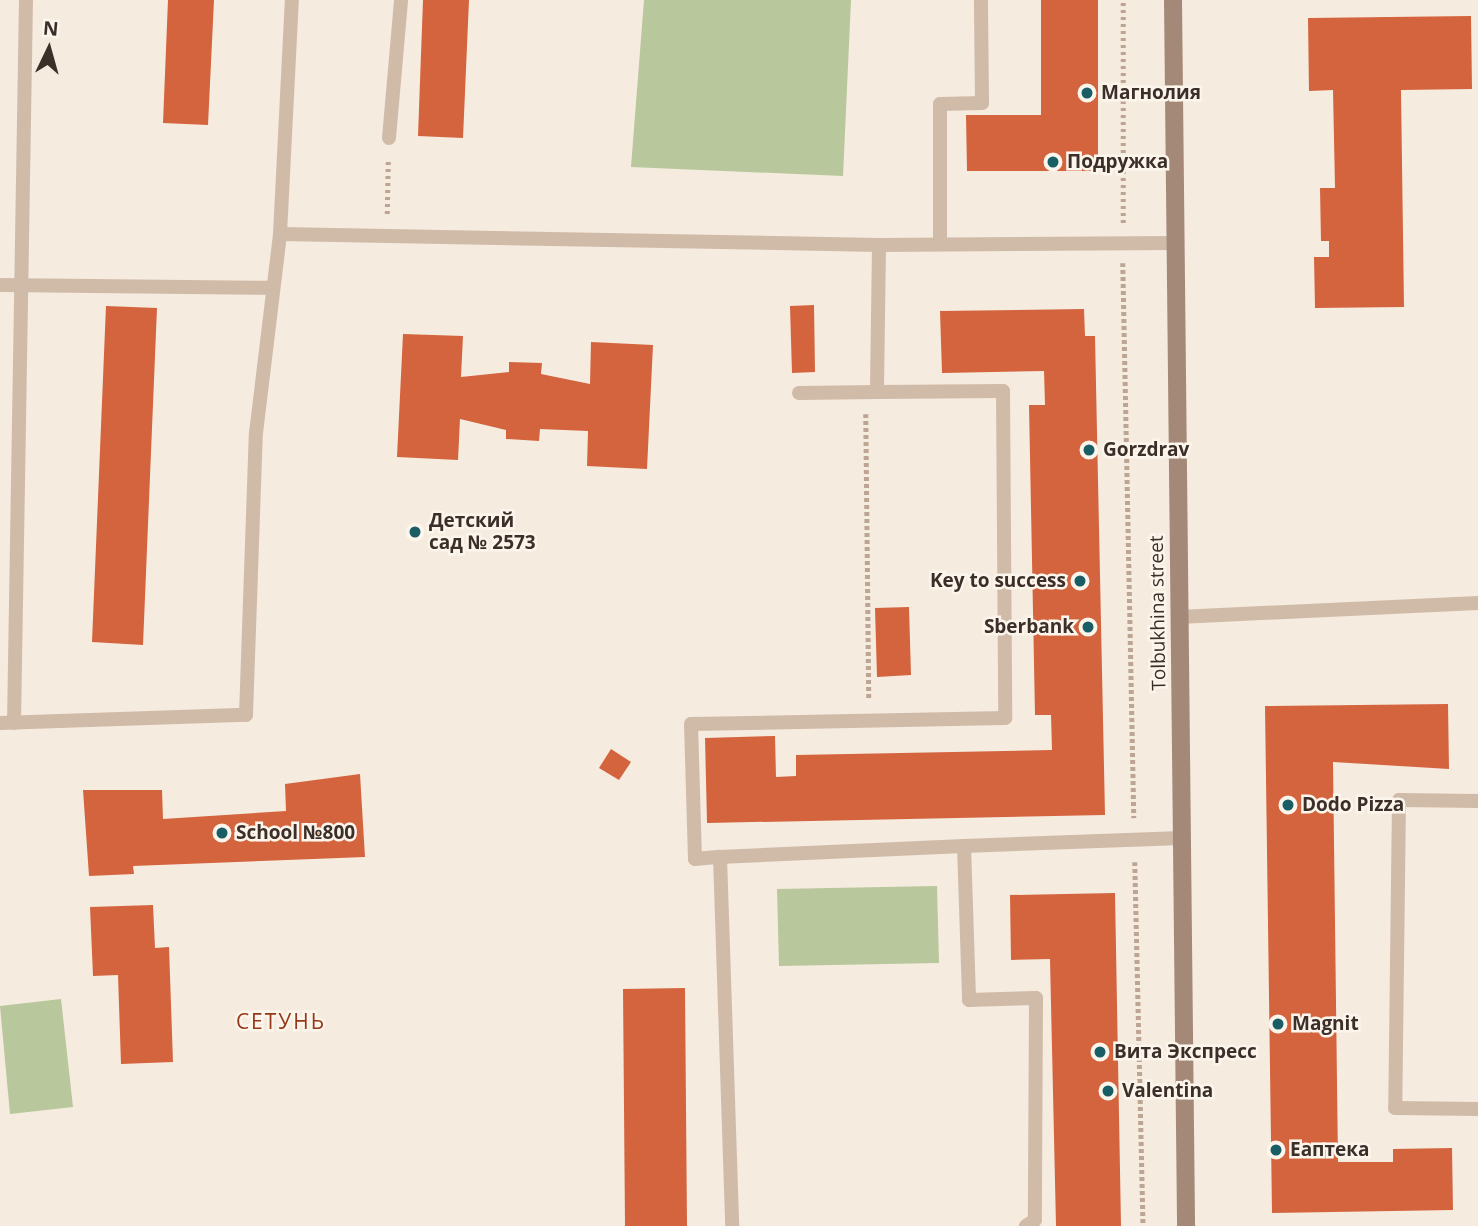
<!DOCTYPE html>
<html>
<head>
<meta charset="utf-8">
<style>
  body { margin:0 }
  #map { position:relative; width:1478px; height:1226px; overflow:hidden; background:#f6ebdf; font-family:"Open Sans",sans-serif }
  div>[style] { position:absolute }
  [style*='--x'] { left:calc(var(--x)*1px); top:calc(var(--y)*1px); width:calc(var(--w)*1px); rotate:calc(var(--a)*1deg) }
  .green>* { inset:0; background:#b8c79c }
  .building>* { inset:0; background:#d4643e }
  .path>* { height:4.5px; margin-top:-2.25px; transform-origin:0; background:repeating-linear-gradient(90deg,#bca592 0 3.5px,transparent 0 7px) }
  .service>* { height:14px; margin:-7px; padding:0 7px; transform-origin:7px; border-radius:7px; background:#d0bba9 }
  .secondary>* { height:18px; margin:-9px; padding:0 9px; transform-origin:9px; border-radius:9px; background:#a48979 }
  .dots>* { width:19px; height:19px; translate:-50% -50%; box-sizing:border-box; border:4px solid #fcf5ec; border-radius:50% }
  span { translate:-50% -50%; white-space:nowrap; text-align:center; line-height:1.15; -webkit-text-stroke:5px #fcf5ec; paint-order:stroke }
  .poi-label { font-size:19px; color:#3c2f29; font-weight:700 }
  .left { translate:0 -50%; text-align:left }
  .right { translate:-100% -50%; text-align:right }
  .street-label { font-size:19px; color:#3c2f29 }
  .neighbourhood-label { font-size:21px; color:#963718; letter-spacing:2px }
  .north { position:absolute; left:14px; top:14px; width:70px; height:70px; -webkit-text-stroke:5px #fcf5ec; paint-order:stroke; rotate:5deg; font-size:19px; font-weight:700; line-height:28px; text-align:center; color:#3c2f29 }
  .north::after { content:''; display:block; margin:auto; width:24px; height:32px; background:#3c2f29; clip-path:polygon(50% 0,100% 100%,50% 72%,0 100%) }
</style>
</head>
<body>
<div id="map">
  <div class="green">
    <div style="clip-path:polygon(644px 0,851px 0,843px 176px,631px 167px)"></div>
    <div style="clip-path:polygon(937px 886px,939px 963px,779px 966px,777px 889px)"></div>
    <div style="clip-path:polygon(61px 999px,73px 1107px,10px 1114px,0 1006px)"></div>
  </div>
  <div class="building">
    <div style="clip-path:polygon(168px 0,214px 0,208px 125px,163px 123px)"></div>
    <div style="clip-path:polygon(423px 0,469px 0,463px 138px,418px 136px)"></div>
    <div style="clip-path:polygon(1041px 0,1098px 0,1098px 171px,967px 171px,966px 115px,1041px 115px)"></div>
    <div style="clip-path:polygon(1471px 16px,1472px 89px,1401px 90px,1404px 307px,1315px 308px,1314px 257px,1329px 257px,1329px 241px,1321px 241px,1320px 188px,1335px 188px,1333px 90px,1309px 91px,1308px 18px)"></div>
    <div style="clip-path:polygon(814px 305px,815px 372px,792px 373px,790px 306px)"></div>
    <div style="clip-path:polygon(106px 306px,157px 308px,143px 645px,92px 642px)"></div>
    <div style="clip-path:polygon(1084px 309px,1085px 336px,1095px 336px,1105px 815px,707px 823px,705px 738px,775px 736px,776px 777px,796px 776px,796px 755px,1052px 750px,1051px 715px,1035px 715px,1029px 405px,1045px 405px,1044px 371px,942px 373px,940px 311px)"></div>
    <div style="clip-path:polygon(403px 334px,463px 336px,461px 377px,509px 372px,509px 362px,542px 363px,541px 374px,590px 384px,591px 342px,653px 345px,647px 469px,587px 466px,588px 431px,540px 429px,539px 441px,506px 439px,506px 430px,460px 419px,458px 460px,397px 457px)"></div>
    <div style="clip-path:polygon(909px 607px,911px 675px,877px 677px,875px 608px)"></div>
    <div style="clip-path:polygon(1448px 704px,1449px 769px,1333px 762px,1338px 1162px,1393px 1162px,1393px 1149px,1452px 1148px,1453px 1210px,1272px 1213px,1265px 706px)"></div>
    <div style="clip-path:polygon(611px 749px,631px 762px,619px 780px,599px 768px)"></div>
    <div style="clip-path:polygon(360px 774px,365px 857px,133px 866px,134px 874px,89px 876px,83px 790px,162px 790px,163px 819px,286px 811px,285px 784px)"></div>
    <div style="clip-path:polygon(1115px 893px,1121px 1226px,1056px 1226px,1050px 959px,1011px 960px,1010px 895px)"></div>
    <div style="clip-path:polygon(153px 905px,155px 948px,169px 947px,173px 1062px,121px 1064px,118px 975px,93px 976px,90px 907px)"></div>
    <div style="clip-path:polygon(685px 988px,687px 1226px,625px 1226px,623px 989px)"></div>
  </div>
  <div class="path">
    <div style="--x:387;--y:214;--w:54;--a:-88.9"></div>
    <div style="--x:1123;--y:223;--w:223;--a:-90"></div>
    <div style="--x:1123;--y:263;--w:555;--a:88.86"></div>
    <div style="--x:866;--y:414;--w:285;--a:89.4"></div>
    <div style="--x:1135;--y:862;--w:364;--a:88.7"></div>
  </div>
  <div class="service">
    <div style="--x:389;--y:138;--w:139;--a:-85"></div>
    <div style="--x:280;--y:234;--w:599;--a:1.05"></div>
    <div style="--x:879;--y:245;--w:147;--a:90.8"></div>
    <div style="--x:877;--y:392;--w:126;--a:-0.5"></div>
    <div style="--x:1003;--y:391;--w:327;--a:89.6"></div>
    <div style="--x:1005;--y:718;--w:314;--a:178.9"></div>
    <div style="--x:691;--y:724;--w:135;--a:88.3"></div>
    <div style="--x:695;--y:859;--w:25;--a:-5"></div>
    <div style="--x:720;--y:857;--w:369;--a:88.1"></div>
    <div style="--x:940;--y:244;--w:140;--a:-90"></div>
    <div style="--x:940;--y:104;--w:42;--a:-1.4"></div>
    <div style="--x:982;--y:103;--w:103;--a:-90.6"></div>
    <div style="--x:879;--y:245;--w:296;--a:-0.4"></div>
    <div style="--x:0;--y:285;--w:270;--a:0.6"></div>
    <div style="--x:799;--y:393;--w:78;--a:-0.7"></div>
    <div style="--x:1179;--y:617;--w:299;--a:-2.7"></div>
    <div style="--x:0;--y:723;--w:246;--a:-1.9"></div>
    <div style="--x:246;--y:715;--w:282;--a:-88"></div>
    <div style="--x:256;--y:433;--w:200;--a:-83.1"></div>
    <div style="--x:280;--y:234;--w:234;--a:-87.1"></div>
    <div style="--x:14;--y:723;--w:723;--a:-89.05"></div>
    <div style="--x:1478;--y:801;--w:79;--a:-179.3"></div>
    <div style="--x:1399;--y:800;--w:308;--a:90.7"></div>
    <div style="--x:1395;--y:1108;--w:83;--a:0.7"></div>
    <div style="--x:964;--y:846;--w:218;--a:-2.1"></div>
    <div style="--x:720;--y:857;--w:244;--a:-2.6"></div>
    <div style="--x:964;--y:846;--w:154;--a:88.1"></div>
    <div style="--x:969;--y:1000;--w:67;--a:-1.7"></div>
    <div style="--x:1036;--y:998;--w:222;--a:90.3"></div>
    <div style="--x:1035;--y:1220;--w:11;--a:146"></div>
  </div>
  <div class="secondary">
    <div style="--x:1173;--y:0;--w:1226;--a:89.39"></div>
  </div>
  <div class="dots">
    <div style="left:1087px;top:93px;background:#195e64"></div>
    <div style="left:1053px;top:162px;background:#195e64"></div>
    <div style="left:1089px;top:450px;background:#195e64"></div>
    <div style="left:415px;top:532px;background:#195e64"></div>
    <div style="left:1080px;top:581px;background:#195e64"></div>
    <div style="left:1088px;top:627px;background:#195e64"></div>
    <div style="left:1288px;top:805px;background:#195e64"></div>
    <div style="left:222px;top:833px;background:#195e64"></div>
    <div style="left:1278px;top:1024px;background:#195e64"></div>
    <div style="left:1100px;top:1052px;background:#195e64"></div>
    <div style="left:1108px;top:1091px;background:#195e64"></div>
    <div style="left:1276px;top:1150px;background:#195e64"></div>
  </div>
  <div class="poi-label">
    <span class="left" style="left:1101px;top:93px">Магнолия</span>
    <span class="left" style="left:1067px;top:162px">Подружка</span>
    <span class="left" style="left:1103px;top:450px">Gorzdrav</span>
    <span class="left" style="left:429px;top:532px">Детский<br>сад № 2573</span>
    <span class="right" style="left:1066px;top:581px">Key to success</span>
    <span class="right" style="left:1074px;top:627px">Sberbank</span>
    <span class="left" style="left:1302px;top:805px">Dodo Pizza</span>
    <span class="left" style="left:236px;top:833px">School №800</span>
    <span class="left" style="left:1292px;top:1024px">Magnit</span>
    <span class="left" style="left:1114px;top:1052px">Вита Экспресс</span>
    <span class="left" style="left:1122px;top:1091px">Valentina</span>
    <span class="left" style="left:1290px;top:1150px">Еаптека</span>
  </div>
  <div class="street-label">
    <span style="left:1158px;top:613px;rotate:-91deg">Tolbukhina street</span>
  </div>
  <div class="neighbourhood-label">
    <span style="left:281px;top:1021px">СЕТУНЬ</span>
  </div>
  <div class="north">N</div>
</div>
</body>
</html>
